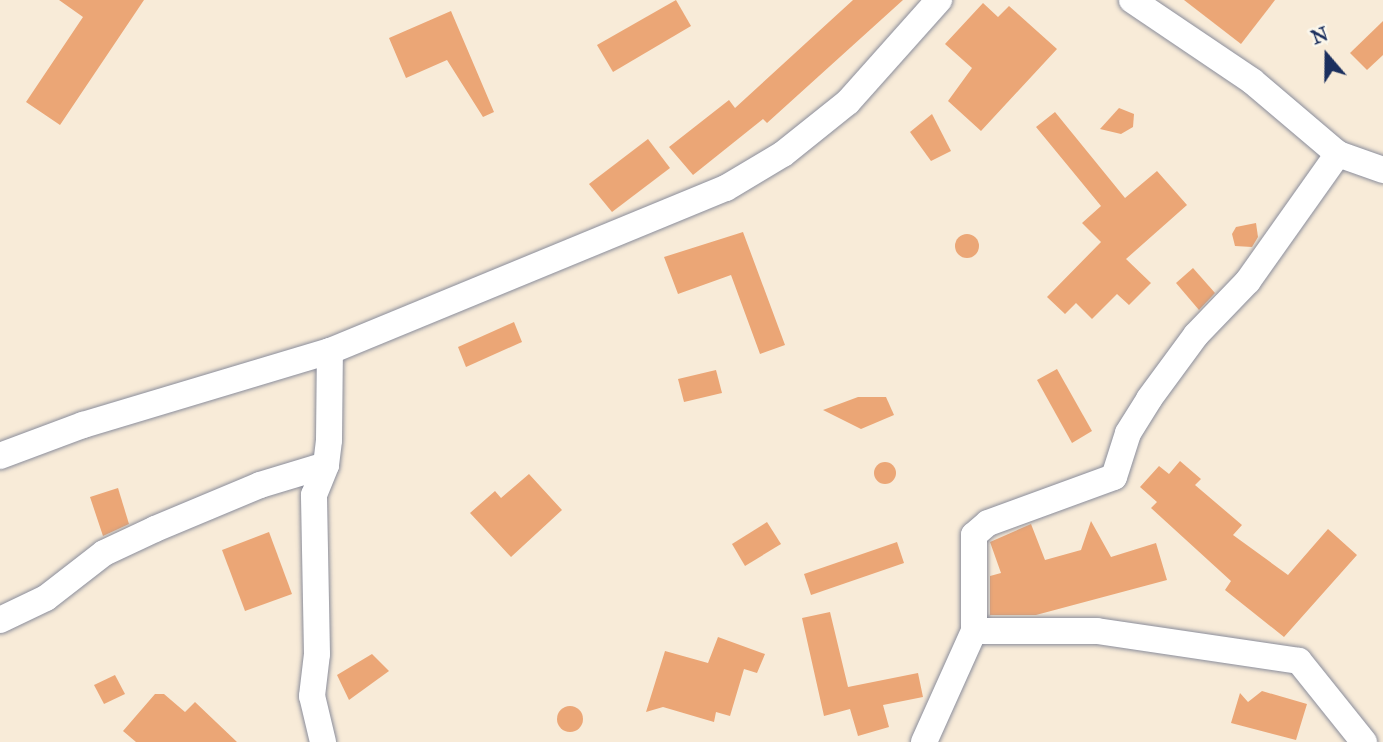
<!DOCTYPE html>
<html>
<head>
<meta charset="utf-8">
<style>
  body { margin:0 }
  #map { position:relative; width:1383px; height:742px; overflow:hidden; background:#f8ebd8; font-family:"IM FELL Great Primer",serif }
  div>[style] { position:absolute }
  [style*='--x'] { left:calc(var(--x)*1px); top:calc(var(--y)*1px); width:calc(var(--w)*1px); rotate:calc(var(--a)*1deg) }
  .building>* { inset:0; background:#eba676 }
  .round { border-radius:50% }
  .roads { filter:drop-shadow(0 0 2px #8a8d9b) drop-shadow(0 0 2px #8a8d9b) }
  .minor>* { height:26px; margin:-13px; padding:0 13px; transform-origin:13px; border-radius:13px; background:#fff }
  span { translate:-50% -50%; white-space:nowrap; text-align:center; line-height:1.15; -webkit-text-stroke:7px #fbf7ec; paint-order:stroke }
  .north { position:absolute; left:1292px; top:21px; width:70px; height:70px; -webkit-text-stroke:5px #fbf7ec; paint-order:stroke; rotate:340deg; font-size:19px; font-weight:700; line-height:28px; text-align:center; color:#1b2f5e }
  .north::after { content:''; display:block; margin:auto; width:24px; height:32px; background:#1b2f5e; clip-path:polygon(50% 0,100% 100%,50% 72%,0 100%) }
</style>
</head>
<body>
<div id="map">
  <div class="building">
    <div style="clip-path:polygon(59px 0,144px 0,60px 125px,26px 102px,83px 17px)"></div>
    <div style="clip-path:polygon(676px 0,691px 26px,613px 72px,597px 45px)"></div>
    <div style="clip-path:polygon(853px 0,903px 0,767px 123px,763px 119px,693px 175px,669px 147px,729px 100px,735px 108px)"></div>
    <div style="clip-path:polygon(1184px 0,1275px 0,1241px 44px)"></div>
    <div style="clip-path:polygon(983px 3px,998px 17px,1009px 6px,1057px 49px,981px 131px,948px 101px,972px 68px,945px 44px)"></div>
    <div style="clip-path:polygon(451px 11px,494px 112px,483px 117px,447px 60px,406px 78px,389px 38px)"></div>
    <div style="clip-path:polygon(1383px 21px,1383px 55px,1367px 70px,1350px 53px)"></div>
    <div style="clip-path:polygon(1119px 108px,1134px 114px,1133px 127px,1121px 134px,1100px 129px)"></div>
    <div style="clip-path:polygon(1055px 112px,1125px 198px,1157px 171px,1187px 205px,1126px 259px,1151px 283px,1129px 305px,1117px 294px,1092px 319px,1076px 303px,1065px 314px,1047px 297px,1101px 242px,1082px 223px,1101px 206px,1036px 127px)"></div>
    <div style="clip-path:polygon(932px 114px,951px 151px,931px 161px,910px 132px)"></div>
    <div style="clip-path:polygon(648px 139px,670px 168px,612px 212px,589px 184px)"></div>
    <div style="clip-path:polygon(1256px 223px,1258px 237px,1252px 247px,1235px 246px,1232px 234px,1236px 227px)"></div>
    <div style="clip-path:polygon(743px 232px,785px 345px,760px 354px,731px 275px,678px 294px,664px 257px)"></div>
    <div class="round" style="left:955px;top:234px;width:24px;height:24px"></div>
    <div style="clip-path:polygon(1193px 268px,1215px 293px,1199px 310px,1176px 283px)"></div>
    <div style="clip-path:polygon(514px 322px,522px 342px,466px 367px,458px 347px)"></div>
    <div style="clip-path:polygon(1057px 369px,1092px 431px,1072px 443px,1037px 380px)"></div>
    <div style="clip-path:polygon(716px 370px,722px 393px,684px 402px,678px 379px)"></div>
    <div style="clip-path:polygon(858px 397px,886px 397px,894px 415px,861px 429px,823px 410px)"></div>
    <div style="clip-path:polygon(1180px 461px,1201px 479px,1195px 485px,1242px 525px,1233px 535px,1288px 575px,1328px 529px,1357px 555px,1284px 637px,1225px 590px,1231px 581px,1151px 508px,1157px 502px,1140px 487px,1159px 466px,1169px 474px)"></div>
    <div class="round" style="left:874px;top:462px;width:22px;height:22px"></div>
    <div style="clip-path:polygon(529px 474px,562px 510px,511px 557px,470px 513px,495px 491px,501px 498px)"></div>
    <div style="clip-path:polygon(118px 488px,129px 524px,103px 536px,90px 497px)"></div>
    <div style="clip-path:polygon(1091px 521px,1111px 557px,1156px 543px,1167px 580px,1036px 615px,990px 615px,990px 576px,1001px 573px,990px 542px,1031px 524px,1045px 560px,1081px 550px)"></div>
    <div style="clip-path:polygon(767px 522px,781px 544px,745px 566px,732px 544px)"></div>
    <div style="clip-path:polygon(269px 532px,292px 594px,245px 611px,222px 550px)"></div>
    <div style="clip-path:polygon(897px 542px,904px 563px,811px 595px,804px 574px)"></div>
    <div style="clip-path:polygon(830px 612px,848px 687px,918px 673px,923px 697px,883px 705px,889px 727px,858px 736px,850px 709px,824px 716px,802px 618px)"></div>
    <div style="clip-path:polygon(718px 637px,765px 654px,757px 673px,744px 669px,730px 716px,716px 712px,714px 722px,663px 707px,646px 712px,665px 651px,708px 663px)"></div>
    <div style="clip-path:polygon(372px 654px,389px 671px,349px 700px,337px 675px)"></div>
    <div style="clip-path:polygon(115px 675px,125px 694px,104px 704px,94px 685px)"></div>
    <div style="clip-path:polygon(1262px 691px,1307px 704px,1296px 740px,1231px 723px,1240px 693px,1248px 702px)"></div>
    <div style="clip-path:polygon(155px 694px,164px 694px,185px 712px,195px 702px,237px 742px,136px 742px,123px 731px)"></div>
    <div class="round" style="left:557px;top:706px;width:26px;height:26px"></div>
  </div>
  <div class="roads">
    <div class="minor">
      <div style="--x:1132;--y:0;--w:145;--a:34"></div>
      <div style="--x:1252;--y:81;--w:113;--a:40.3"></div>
      <div style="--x:1338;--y:154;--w:48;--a:19.6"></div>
      <div style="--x:0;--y:456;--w:89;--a:-20.5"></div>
      <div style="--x:83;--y:425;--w:258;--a:-16.7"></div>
      <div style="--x:330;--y:351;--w:428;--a:-22.4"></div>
      <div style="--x:726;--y:188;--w:66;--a:-30.8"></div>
      <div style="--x:783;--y:154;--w:83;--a:-38.7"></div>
      <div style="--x:848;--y:102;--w:137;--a:-48.3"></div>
      <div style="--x:0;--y:620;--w:51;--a:-25.6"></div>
      <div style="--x:46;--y:598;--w:73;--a:-37.8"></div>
      <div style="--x:104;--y:553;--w:56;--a:-25.2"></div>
      <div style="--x:155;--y:529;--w:114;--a:-22.7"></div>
      <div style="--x:260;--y:485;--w:69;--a:-16.9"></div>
      <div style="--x:974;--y:631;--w:123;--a:0"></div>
      <div style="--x:1097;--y:631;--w:204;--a:8.4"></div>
      <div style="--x:1299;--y:661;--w:104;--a:51.3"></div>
      <div style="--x:323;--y:742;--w:47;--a:-103.4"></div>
      <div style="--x:312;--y:696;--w:42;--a:-83.2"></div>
      <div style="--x:317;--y:654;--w:159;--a:-91.1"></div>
      <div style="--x:314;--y:495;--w:32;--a:-68"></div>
      <div style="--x:326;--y:465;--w:25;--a:-83"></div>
      <div style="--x:329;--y:440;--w:89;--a:-89.4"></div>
      <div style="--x:924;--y:742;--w:122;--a:-65.8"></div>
      <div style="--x:974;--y:631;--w:96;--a:-90"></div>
      <div style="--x:974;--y:535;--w:18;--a:-41"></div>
      <div style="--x:988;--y:523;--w:134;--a:-20.1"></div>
      <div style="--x:1114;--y:477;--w:46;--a:-72.3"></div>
      <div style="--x:1128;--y:433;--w:40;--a:-58"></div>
      <div style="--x:1149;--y:399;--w:79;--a:-53.7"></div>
      <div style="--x:1196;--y:335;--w:75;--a:-46.1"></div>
      <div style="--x:1248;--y:281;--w:156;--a:-54.7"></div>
    </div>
  </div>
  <div class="north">N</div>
</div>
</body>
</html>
